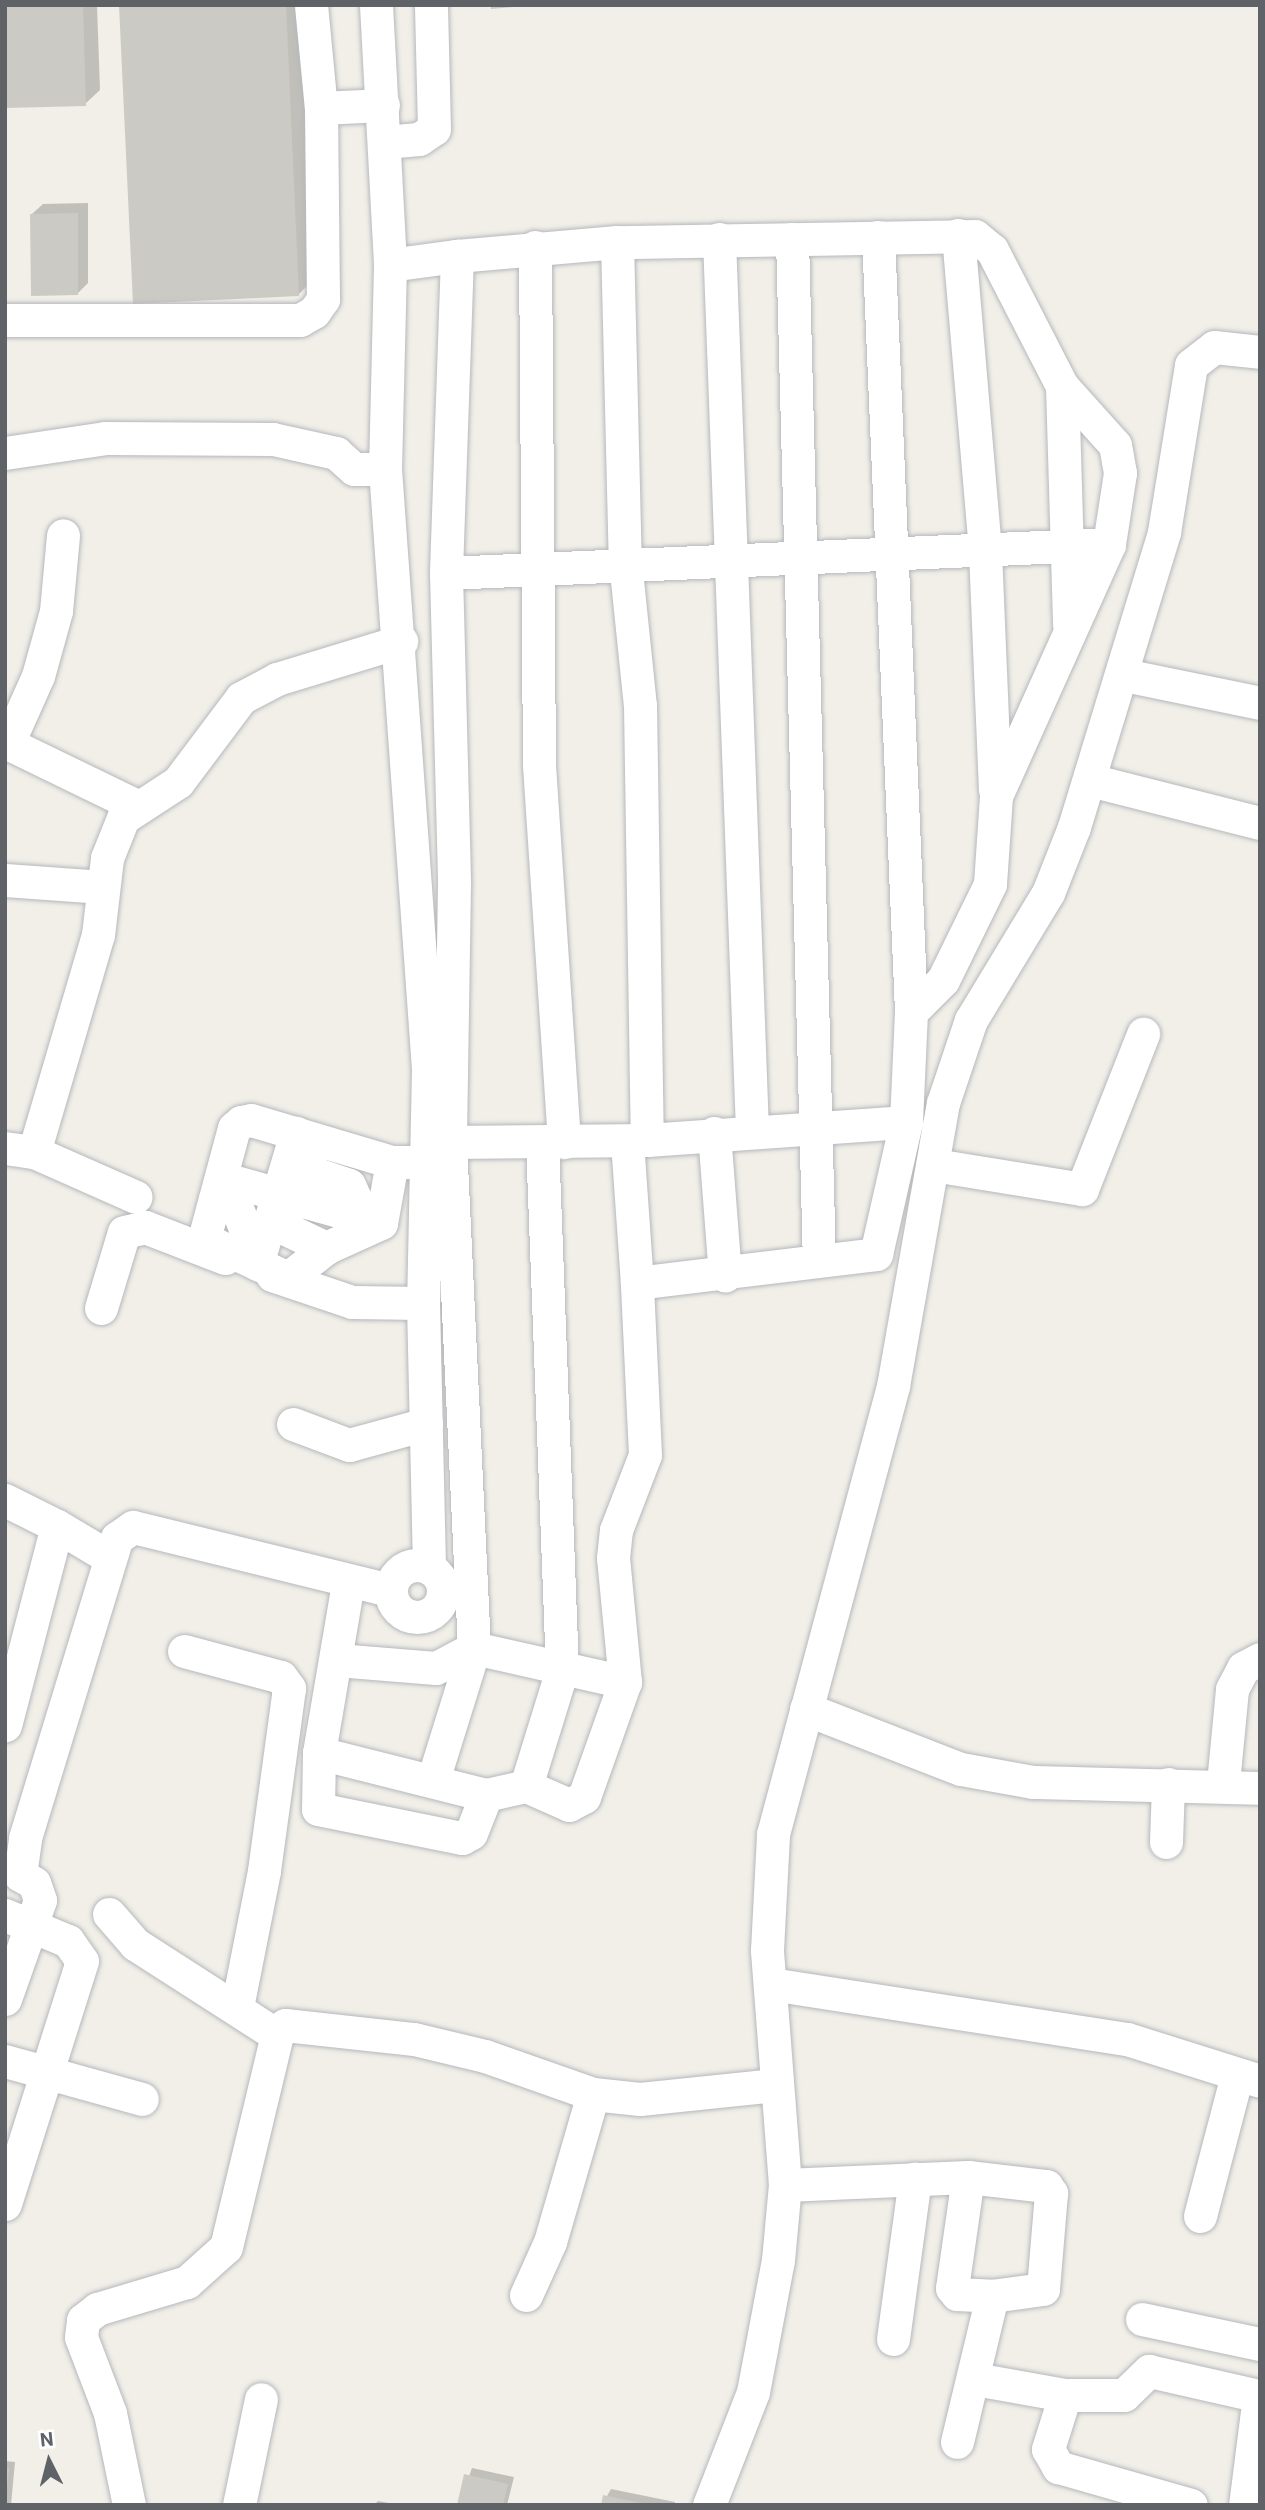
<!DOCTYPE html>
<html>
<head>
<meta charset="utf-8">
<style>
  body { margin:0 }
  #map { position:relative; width:1265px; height:2510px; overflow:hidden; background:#f1efe8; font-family:Roboto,sans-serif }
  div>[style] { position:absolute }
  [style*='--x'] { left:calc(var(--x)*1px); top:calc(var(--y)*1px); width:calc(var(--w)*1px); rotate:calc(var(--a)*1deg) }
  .shadow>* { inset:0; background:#0003 }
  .building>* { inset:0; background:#cccac5 }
  .roads { filter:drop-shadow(0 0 2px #b5b8bc) drop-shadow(0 0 2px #b5b8bc) }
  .minor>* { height:33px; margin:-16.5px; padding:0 16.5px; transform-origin:16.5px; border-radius:16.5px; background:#fff }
  .minor>.ring { margin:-16.5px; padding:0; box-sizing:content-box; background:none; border:33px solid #fff; border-radius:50% }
  span { translate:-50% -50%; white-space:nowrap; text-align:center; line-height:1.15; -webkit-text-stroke:5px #fff; paint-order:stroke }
  .frame { position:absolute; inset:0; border:7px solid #5f6368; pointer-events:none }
  .north { position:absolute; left:14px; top:2426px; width:70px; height:70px; -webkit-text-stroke:5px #fff; paint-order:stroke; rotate:354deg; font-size:19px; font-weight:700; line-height:28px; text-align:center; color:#5f6368 }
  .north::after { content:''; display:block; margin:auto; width:24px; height:32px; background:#5f6368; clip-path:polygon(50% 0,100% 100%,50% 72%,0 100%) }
</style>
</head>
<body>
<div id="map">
  <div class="shadow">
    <div style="clip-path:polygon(5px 5px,97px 5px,100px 90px,85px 104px)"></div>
    <div style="clip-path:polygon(121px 5px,301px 5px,313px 280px,299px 294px)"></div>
    <div style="clip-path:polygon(88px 203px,88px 283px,78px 293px,32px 214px,43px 204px)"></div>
    <div style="clip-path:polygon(5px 2461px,15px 2462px,11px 2505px,5px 2505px)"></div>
    <div style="clip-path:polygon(472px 2468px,514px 2477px,507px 2505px,459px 2505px)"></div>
    <div style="clip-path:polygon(611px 2489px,675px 2502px,674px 2505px,602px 2505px)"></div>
    <div style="clip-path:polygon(378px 2501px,400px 2505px,374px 2505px)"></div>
  </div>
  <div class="building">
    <div style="clip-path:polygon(5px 5px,83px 5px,86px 106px,5px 108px)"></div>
    <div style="clip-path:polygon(119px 5px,286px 5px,299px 296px,133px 304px)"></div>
    <div style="clip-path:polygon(491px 5px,513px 5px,513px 7px,491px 9px)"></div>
    <div style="clip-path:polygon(78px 213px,78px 295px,31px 296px,30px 214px)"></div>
    <div style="clip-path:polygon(5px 2468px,9px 2468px,7px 2487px,5px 2487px)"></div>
    <div style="clip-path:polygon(464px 2474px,508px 2484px,503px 2505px,457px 2505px)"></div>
    <div style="clip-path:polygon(603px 2495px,645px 2504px,645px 2505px,601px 2505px)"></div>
  </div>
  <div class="roads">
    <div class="minor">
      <div style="--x:311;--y:5;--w:103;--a:84.5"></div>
      <div style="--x:376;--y:5;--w:260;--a:86.9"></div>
      <div style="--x:390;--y:265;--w:204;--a:91.4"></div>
      <div style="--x:385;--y:469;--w:602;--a:85.9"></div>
      <div style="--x:428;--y:1069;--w:234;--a:91.2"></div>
      <div style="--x:423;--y:1303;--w:265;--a:88.7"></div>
      <div style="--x:384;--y:142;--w:35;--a:-5"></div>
      <div style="--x:419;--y:139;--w:18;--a:-34"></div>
      <div style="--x:434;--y:129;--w:124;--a:-91.4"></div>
      <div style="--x:958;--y:235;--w:318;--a:85.1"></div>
      <div style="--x:985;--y:552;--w:238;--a:87.6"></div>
      <div style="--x:878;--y:237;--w:776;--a:87.56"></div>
      <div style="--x:719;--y:239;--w:893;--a:87.88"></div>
      <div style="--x:792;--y:239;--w:1021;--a:88.49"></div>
      <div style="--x:617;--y:242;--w:319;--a:88.6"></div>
      <div style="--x:625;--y:561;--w:145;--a:84.1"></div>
      <div style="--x:640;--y:705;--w:435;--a:89.1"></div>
      <div style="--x:535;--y:247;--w:518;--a:89.56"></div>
      <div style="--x:539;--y:765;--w:378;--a:86.2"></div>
      <div style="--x:390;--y:265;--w:68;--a:-7.7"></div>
      <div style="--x:457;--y:256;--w:317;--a:92"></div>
      <div style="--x:446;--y:573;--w:311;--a:88.5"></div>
      <div style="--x:454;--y:884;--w:258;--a:90.9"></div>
      <div style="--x:5;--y:320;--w:295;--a:0"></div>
      <div style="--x:300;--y:320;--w:16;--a:-30"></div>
      <div style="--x:314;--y:312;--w:16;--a:-55"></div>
      <div style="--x:323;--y:299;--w:191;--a:-90.6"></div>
      <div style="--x:321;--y:108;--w:62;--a:-2.8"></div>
      <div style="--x:1062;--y:386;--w:238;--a:88.3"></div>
      <div style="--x:5;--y:453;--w:101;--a:-8.5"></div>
      <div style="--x:105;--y:438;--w:168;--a:0.3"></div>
      <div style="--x:273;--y:439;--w:65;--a:12.5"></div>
      <div style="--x:336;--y:453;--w:24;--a:42"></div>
      <div style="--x:354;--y:469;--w:31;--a:0"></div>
      <div style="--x:446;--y:573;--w:664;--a:-2.5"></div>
      <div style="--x:1124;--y:675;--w:139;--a:11.6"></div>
      <div style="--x:5;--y:742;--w:144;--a:25.9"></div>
      <div style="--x:8;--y:743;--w:73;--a:-65.9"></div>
      <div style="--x:38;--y:676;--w:67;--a:-74.5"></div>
      <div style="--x:56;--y:611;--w:76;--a:-84.7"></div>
      <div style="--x:1090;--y:780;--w:175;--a:14.2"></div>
      <div style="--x:5;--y:880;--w:98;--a:4.1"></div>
      <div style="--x:714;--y:1133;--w:143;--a:85.6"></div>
      <div style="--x:305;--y:1137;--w:36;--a:80"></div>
      <div style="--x:311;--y:1172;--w:40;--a:18.9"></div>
      <div style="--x:349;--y:1185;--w:35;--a:65"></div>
      <div style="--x:627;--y:1141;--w:142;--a:86"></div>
      <div style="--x:5;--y:1148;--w:29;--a:8"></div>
      <div style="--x:34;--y:1152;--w:111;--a:23.8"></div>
      <div style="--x:34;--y:1152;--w:226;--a:-73.6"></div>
      <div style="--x:98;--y:935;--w:78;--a:-83.3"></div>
      <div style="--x:107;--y:858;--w:43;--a:-68.2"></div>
      <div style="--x:123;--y:818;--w:66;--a:-33.2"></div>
      <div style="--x:178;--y:782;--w:105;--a:-53.1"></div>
      <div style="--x:241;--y:698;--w:41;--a:-27.8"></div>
      <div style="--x:277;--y:679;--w:130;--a:-17"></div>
      <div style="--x:392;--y:1162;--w:62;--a:100.2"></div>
      <div style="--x:381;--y:1223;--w:60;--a:155.6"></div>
      <div style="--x:326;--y:1248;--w:48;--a:141.7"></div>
      <div style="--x:288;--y:1278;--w:93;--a:-155.1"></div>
      <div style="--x:204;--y:1239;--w:115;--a:-74.9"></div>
      <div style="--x:234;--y:1128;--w:9;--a:-41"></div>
      <div style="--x:241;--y:1122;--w:10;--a:-11"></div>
      <div style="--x:251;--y:1120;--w:147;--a:16.6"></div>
      <div style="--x:392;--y:1162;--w:34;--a:0"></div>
      <div style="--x:934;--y:1165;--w:150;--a:9.2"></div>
      <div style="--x:1082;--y:1189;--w:167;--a:-68.5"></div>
      <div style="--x:221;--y:1178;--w:166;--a:15.7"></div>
      <div style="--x:290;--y:1197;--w:32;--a:101"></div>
      <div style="--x:284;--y:1228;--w:47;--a:25.5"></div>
      <div style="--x:215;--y:1199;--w:17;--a:-13"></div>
      <div style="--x:232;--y:1195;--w:42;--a:69"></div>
      <div style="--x:247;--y:1234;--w:17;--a:21"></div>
      <div style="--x:257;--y:1264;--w:137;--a:-73.4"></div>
      <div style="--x:272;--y:1275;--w:84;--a:18.6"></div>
      <div style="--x:352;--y:1302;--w:71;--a:0.8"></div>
      <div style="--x:101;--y:1308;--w:79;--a:-73.2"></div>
      <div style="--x:124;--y:1232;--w:22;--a:-13"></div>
      <div style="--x:145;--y:1227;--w:86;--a:21.2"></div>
      <div style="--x:293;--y:1424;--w:60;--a:20.6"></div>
      <div style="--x:349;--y:1445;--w:80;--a:-15.3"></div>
      <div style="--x:5;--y:1500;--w:58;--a:26.6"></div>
      <div style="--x:57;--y:1526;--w:206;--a:104.6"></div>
      <div style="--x:57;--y:1526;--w:61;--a:30.8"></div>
      <div class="ring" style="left:391px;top:1565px;width:19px;height:19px"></div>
      <div style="--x:348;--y:1583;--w:172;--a:99.7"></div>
      <div style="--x:319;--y:1753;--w:56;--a:91"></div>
      <div style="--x:318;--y:1809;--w:147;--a:11.4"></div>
      <div style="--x:462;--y:1838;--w:10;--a:-29"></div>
      <div style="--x:471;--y:1833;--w:41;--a:-68.5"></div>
      <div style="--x:486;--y:1795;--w:41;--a:-12.7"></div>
      <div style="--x:526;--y:1786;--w:47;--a:23.8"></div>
      <div style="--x:569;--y:1805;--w:17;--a:-28"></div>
      <div style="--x:584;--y:1797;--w:122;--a:-70.4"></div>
      <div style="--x:625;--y:1682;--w:125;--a:-95.5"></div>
      <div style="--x:613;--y:1558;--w:28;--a:-84"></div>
      <div style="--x:616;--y:1530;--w:80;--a:-68.9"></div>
      <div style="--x:645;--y:1455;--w:172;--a:-92.7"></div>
      <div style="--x:637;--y:1283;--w:241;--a:-6.9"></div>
      <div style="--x:876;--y:1254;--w:135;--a:-77.2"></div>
      <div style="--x:906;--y:1122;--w:110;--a:-87.4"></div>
      <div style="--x:911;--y:1012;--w:45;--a:-45"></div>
      <div style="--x:943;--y:980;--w:107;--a:-63.9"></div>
      <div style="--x:990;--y:884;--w:88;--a:-86.1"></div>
      <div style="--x:996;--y:796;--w:276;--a:-65.8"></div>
      <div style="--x:1109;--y:544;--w:72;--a:-81.2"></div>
      <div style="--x:1120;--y:473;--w:28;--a:-100"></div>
      <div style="--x:1115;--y:445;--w:79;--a:-131.9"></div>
      <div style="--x:1062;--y:386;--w:153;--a:-117.2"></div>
      <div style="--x:992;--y:250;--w:22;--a:-141"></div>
      <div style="--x:975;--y:236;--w:358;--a:179"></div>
      <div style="--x:617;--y:242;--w:161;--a:175"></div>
      <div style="--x:184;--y:1651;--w:100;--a:15"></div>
      <div style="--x:281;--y:1677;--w:14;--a:54"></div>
      <div style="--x:289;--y:1688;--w:185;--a:97.8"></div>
      <div style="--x:264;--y:1871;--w:139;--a:101.2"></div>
      <div style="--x:337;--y:1660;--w:99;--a:4.6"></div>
      <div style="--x:436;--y:1668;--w:43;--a:-27.8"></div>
      <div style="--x:474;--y:1648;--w:155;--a:12.7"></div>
      <div style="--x:806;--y:1709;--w:166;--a:21.2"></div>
      <div style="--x:961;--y:1769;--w:73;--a:10.2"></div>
      <div style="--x:1033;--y:1782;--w:227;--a:1.5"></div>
      <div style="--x:319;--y:1753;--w:172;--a:14.1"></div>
      <div style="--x:433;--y:1780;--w:138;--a:-72.7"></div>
      <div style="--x:474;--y:1648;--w:507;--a:-92.72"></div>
      <div style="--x:450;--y:1142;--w:197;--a:-0.6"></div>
      <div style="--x:647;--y:1140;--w:260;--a:-4"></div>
      <div style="--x:1223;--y:1783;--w:94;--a:-84.5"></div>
      <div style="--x:1232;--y:1689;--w:24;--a:-62"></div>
      <div style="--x:1243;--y:1668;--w:19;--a:-28"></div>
      <div style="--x:526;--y:1786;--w:121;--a:-72.8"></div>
      <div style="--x:562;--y:1670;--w:527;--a:-92.17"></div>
      <div style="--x:1166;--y:1842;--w:58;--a:-88"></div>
      <div style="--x:109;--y:1914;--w:40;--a:49"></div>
      <div style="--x:135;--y:1944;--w:169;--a:32.7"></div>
      <div style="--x:5;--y:1915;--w:68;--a:22.4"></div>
      <div style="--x:68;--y:1941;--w:24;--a:55"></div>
      <div style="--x:82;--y:1961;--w:255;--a:107.6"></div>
      <div style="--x:771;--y:1984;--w:360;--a:8.8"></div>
      <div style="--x:1127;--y:2039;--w:139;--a:17.5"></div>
      <div style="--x:5;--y:1999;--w:105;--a:-70.5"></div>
      <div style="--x:40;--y:1900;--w:18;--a:-109"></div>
      <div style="--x:34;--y:1883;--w:16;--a:-150"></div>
      <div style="--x:20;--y:1875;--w:37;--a:-82"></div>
      <div style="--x:25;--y:1838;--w:314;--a:-73"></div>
      <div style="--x:117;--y:1538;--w:19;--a:-35"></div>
      <div style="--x:133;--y:1527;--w:265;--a:13.8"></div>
      <div style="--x:5;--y:2061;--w:142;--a:15.5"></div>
      <div style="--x:968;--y:2177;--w:79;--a:6.6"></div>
      <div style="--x:1046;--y:2186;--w:9;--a:54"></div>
      <div style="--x:1051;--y:2193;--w:96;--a:94.8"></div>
      <div style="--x:1043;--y:2289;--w:51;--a:172.2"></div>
      <div style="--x:785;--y:2185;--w:183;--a:-2.5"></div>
      <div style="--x:968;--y:2177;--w:112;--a:98.2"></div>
      <div style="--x:952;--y:2288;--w:8;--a:50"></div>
      <div style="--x:957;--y:2294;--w:35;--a:3"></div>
      <div style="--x:992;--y:2296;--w:150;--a:103.5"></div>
      <div style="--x:1200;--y:2216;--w:146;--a:-75.3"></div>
      <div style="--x:526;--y:2295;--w:58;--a:-65.6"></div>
      <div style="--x:550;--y:2242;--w:154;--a:-73.8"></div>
      <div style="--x:1142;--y:2319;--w:121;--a:12"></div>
      <div style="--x:893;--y:2339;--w:162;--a:-82.2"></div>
      <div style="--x:975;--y:2379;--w:91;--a:10.1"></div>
      <div style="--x:1065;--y:2395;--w:59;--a:0"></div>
      <div style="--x:1124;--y:2395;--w:35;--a:-44"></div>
      <div style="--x:1149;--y:2371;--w:113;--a:12.8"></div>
      <div style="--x:1259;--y:2396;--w:110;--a:97.3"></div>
      <div style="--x:1065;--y:2395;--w:57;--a:107.5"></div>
      <div style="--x:1048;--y:2449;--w:21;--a:61"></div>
      <div style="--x:1058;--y:2467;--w:138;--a:15.9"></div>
      <div style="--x:129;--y:2505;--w:94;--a:-101.7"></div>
      <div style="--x:110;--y:2413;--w:81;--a:-110.9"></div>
      <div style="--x:81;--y:2337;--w:17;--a:-83"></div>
      <div style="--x:83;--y:2320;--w:18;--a:-38"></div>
      <div style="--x:97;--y:2309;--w:94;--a:-16.7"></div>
      <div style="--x:187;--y:2282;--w:52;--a:-41.9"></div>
      <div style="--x:226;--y:2247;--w:218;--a:-76.5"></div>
      <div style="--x:277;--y:2035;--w:13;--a:-51"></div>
      <div style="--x:285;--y:2025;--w:130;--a:6.2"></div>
      <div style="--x:414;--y:2039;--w:73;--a:13.5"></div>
      <div style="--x:485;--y:2056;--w:114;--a:19.4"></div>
      <div style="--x:593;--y:2094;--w:47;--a:6.1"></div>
      <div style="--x:640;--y:2099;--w:136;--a:-5.9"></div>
      <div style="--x:239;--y:2505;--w:108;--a:-78.3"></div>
      <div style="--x:709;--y:2505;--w:121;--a:-68.7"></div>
      <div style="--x:753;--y:2392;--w:134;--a:-79.3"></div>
      <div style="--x:778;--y:2260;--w:75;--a:-84.7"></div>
      <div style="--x:785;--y:2185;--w:236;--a:-94.4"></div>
      <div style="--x:767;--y:1950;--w:116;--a:-87"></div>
      <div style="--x:773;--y:1834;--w:464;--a:-75"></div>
      <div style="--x:893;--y:1386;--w:287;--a:-80"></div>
      <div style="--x:943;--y:1103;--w:88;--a:-71.4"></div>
      <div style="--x:971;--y:1020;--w:149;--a:-58.8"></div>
      <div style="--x:1048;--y:893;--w:71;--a:-68.5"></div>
      <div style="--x:1074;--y:827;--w:308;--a:-73"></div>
      <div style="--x:1164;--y:532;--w:169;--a:-80.8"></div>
      <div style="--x:1191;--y:365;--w:29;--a:-38"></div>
      <div style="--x:1214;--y:347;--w:46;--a:6.2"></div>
    </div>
  </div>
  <div class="frame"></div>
  <div class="north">N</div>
</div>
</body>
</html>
